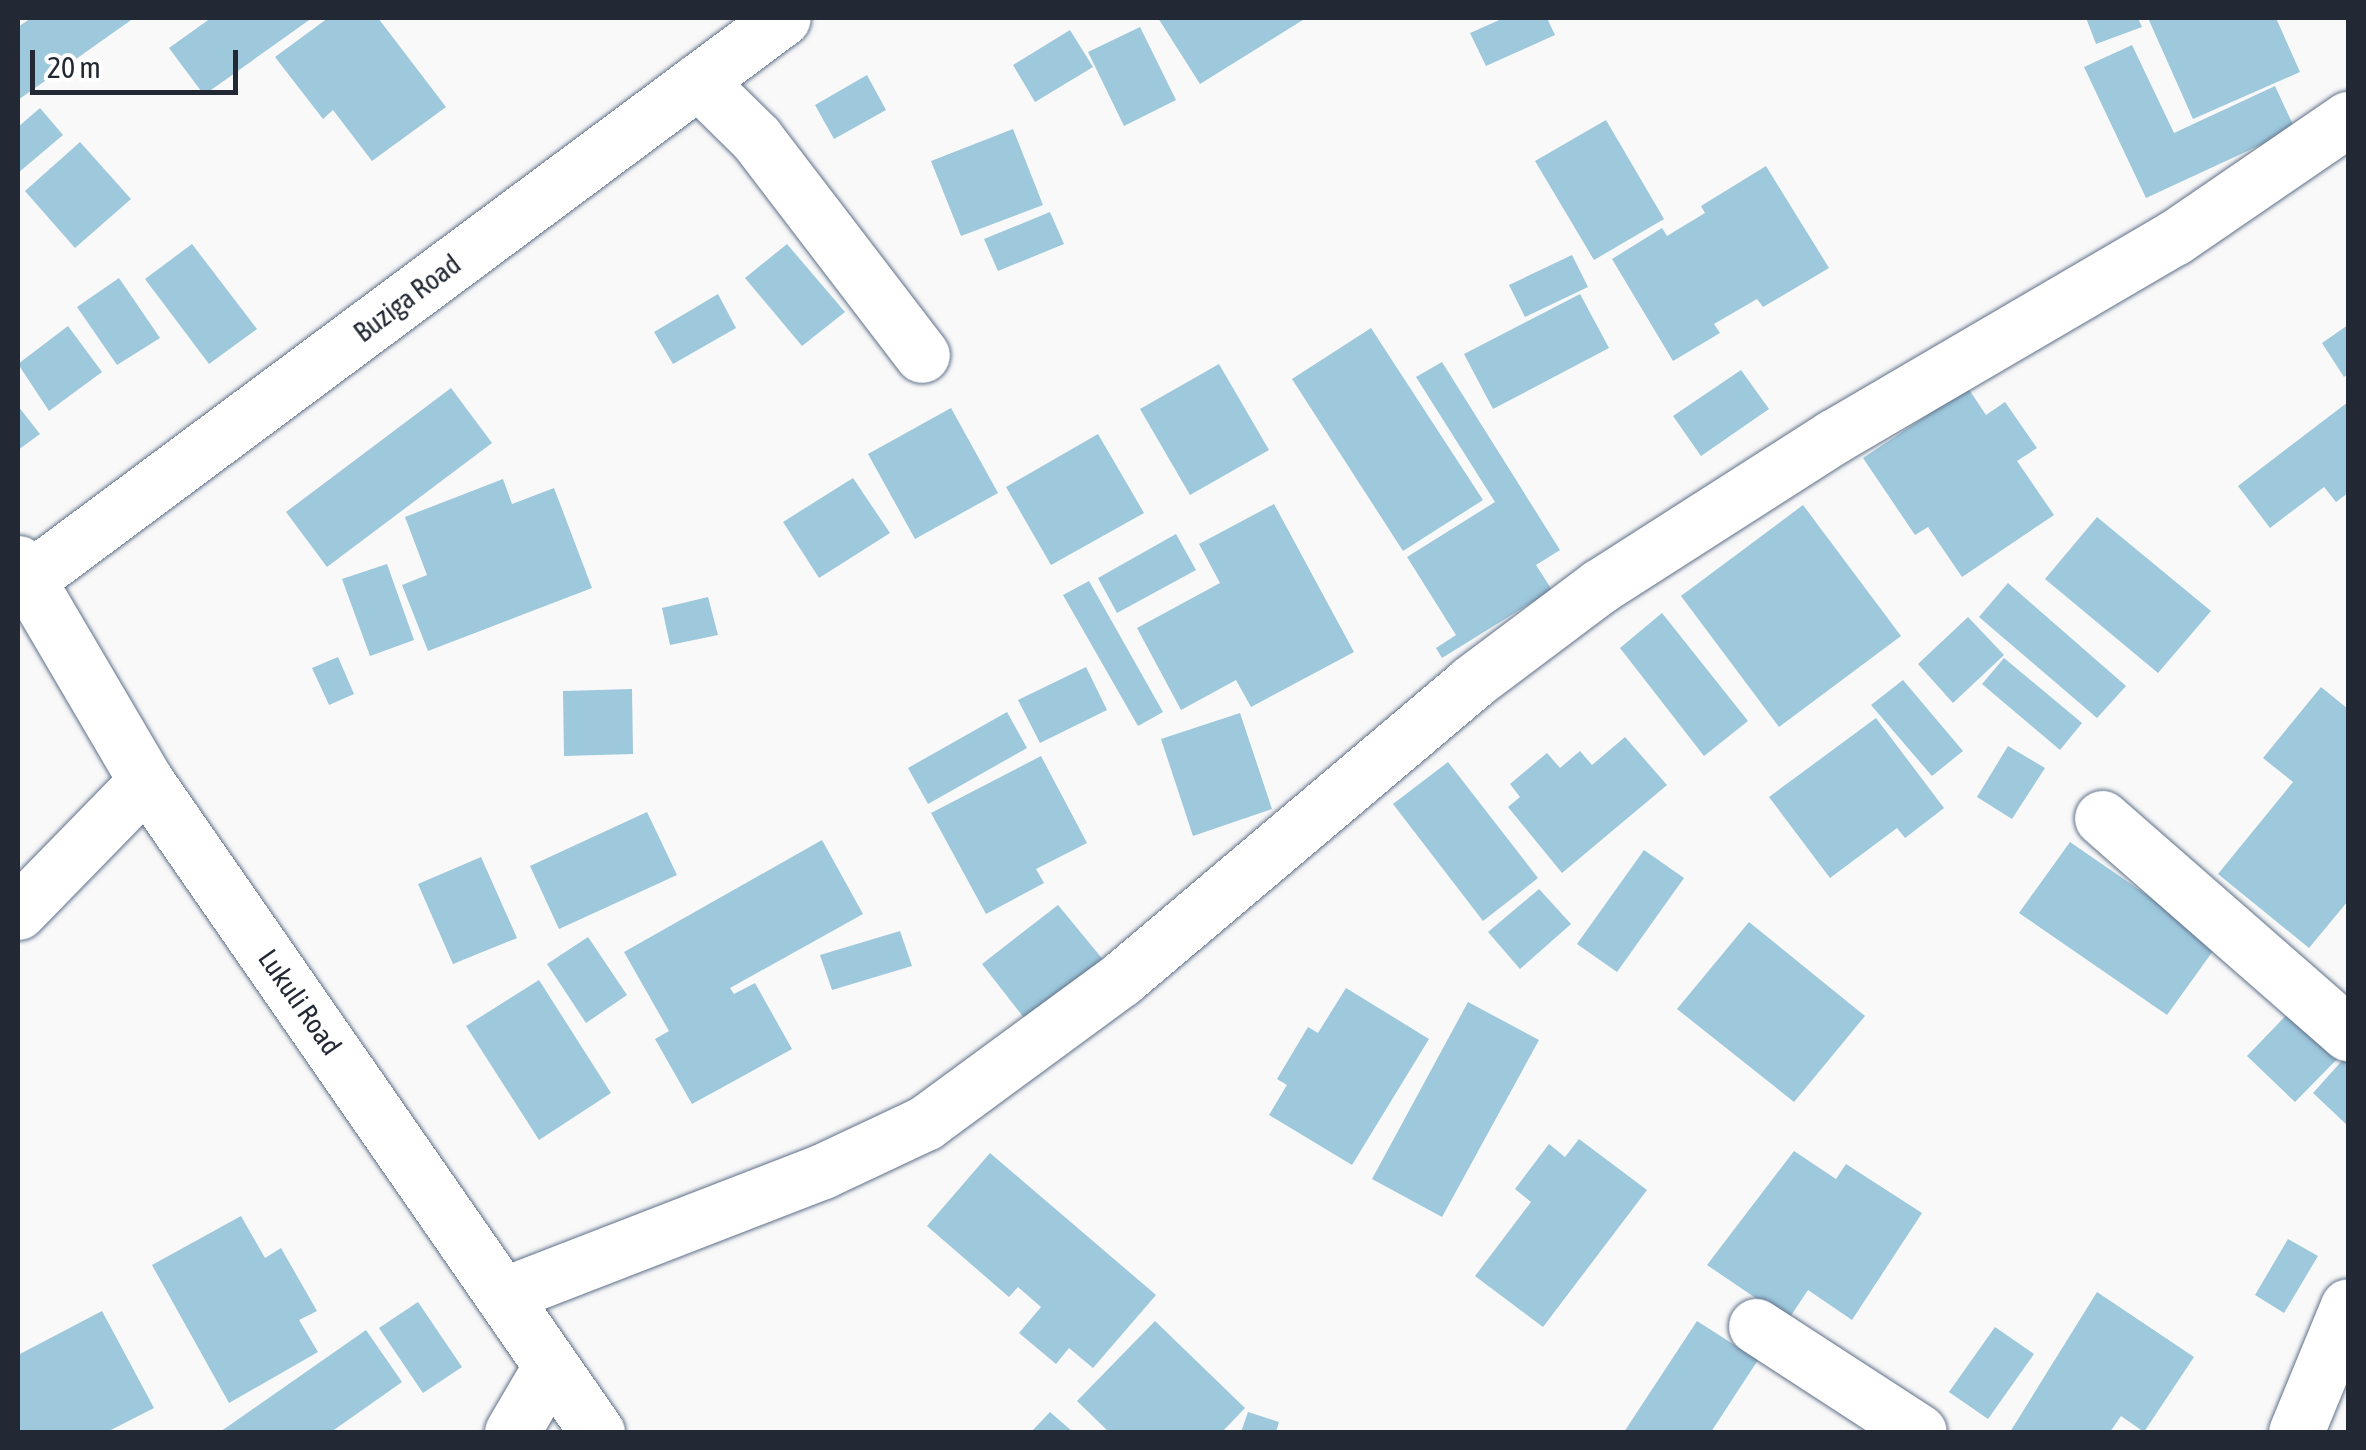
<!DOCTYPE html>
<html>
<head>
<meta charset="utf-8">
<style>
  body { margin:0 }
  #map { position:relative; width:2366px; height:1450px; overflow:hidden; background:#f9f9f9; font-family:"Asap Condensed",sans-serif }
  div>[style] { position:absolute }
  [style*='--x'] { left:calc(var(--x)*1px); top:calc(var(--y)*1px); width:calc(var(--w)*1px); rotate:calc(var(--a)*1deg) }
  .building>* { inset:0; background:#9ec8dc }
  .roads { filter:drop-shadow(0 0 2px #5e7089) drop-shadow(0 0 2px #5e7089) }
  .minor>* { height:55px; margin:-27.5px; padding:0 27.5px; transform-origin:27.5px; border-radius:27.5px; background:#fff }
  span { translate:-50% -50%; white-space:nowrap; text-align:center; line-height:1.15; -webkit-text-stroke:9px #fff; paint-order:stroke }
  .street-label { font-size:28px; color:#222934 }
  .frame { position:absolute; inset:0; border:20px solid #222934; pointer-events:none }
  .scale { position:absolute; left:30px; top:50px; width:208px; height:45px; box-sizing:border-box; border:5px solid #222934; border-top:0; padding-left:12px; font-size:30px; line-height:35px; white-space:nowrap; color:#222934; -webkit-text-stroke:8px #fff; paint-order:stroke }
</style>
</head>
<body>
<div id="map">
  <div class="building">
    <div style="clip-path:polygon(31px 18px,134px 18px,18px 100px,18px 27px)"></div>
    <div style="clip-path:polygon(211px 18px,312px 18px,204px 95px,169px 48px)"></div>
    <div style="clip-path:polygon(328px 18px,378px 18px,446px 107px,372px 161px,333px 110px,323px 119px,275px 57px)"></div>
    <div style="clip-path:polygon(1158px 18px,1306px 18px,1200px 84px)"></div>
    <div style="clip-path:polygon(1504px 18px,1547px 18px,1555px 35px,1486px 66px,1470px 33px)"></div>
    <div style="clip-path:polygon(2086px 18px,2138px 18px,2142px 27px,2096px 44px)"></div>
    <div style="clip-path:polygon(2148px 18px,2276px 18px,2300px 72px,2193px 119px)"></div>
    <div style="clip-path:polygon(1140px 27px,1176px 100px,1124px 126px,1088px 52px)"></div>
    <div style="clip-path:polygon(1070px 30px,1093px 67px,1035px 102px,1013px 65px)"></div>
    <div style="clip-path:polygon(2132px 45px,2174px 133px,2275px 86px,2295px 129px,2146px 198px,2084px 67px)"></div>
    <div style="clip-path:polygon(867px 75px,886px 110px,834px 139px,815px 105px)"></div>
    <div style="clip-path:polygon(40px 108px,63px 135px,18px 173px,18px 127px)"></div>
    <div style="clip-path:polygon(1606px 120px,1664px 219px,1594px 260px,1535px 161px)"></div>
    <div style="clip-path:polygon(1013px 129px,1043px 205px,961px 236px,931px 161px)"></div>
    <div style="clip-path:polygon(80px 142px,131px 199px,75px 248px,25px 191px)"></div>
    <div style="clip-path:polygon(1766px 166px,1829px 268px,1763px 307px,1757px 299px,1714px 324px,1720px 333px,1673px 361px,1612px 259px,1662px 228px,1667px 236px,1705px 213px,1701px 206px)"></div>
    <div style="clip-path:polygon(1050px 212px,1064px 244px,998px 271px,984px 239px)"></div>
    <div style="clip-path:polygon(192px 244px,257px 329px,209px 364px,145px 279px)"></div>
    <div style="clip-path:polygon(787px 244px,845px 312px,802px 346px,745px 278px)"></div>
    <div style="clip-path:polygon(1572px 255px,1588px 287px,1525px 317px,1509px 285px)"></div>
    <div style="clip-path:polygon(119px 278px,160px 338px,117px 365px,77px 307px)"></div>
    <div style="clip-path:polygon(718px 294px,736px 328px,673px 364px,654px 332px)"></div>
    <div style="clip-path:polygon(1580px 294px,1609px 348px,1493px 409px,1464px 354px)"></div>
    <div style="clip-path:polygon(2348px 325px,2348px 374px,2344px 377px,2322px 343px)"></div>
    <div style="clip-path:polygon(68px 326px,102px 372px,49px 411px,18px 364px)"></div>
    <div style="clip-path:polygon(1371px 328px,1483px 500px,1403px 551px,1292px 379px)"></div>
    <div style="clip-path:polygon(1442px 362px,1560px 550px,1536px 565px,1552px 590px,1442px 658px,1436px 648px,1456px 635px,1407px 557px,1495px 502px,1416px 377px)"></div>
    <div style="clip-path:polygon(1219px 364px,1269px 450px,1190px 495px,1140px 409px)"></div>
    <div style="clip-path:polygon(1741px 370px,1769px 409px,1701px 456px,1673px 416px)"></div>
    <div style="clip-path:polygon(451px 388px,492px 443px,327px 567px,286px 512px)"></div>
    <div style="clip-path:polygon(1968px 388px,1986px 415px,2005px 402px,2037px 448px,2017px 461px,2054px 515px,1962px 577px,1928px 527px,1915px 535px,1863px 458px)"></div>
    <div style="clip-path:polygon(2348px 402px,2348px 493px,2336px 502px,2324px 487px,2270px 528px,2238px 486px)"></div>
    <div style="clip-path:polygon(18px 406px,40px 434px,18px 450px)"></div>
    <div style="clip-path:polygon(951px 408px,998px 493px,915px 539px,868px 454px)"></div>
    <div style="clip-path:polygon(1098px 434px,1144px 513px,1051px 565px,1006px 487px)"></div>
    <div style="clip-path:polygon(853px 478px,890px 533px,819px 578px,783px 522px)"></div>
    <div style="clip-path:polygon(503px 479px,512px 504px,554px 488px,592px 588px,428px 651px,402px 585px,427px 575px,405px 517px)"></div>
    <div style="clip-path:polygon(1274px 504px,1354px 652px,1251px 707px,1236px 680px,1181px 710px,1137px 628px,1220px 583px,1199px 544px)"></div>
    <div style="clip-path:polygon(1803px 505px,1901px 636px,1779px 727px,1681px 596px)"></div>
    <div style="clip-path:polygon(2097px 517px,2211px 611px,2158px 673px,2045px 579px)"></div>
    <div style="clip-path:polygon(1176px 534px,1196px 570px,1117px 613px,1098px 578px)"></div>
    <div style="clip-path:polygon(387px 564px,414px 640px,370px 656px,342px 579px)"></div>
    <div style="clip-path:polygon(1089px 581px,1163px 712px,1138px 726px,1063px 595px)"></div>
    <div style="clip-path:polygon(2008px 583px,2126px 686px,2097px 718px,1979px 617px)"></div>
    <div style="clip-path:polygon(708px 597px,718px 635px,670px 645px,662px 608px)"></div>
    <div style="clip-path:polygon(1662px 613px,1748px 721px,1704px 756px,1620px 648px)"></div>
    <div style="clip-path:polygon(1968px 617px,2004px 655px,1953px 703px,1918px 664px)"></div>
    <div style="clip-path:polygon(338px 657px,354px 694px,329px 705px,312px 668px)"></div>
    <div style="clip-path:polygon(2004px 658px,2082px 723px,2060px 750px,1982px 684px)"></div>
    <div style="clip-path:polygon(1086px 667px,1107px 710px,1040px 743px,1018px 700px)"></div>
    <div style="clip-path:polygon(1903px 680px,1963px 751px,1932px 776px,1871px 705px)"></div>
    <div style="clip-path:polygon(2321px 687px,2348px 709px,2348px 901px,2309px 948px,2218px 874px,2293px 782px,2263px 758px)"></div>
    <div style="clip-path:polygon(632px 689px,633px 754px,564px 756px,563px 691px)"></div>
    <div style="clip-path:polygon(1007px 712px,1027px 748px,928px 804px,908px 768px)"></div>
    <div style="clip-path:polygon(1240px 713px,1272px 809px,1193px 836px,1161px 739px)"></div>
    <div style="clip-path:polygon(1876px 718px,1944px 808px,1905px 838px,1897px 828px,1830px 878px,1769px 797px)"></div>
    <div style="clip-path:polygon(1625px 737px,1667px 785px,1562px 873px,1508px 807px,1520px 797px,1510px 784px,1547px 753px,1560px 768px,1580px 751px,1592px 765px)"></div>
    <div style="clip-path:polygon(2008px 746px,2045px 768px,2012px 819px,1977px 797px)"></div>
    <div style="clip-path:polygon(1041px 756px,1087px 843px,1036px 869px,1044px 883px,986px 914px,931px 813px)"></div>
    <div style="clip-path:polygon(1448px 762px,1538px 878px,1483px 921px,1393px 804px)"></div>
    <div style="clip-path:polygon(647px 812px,677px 875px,559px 929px,530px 866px)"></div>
    <div style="clip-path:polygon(822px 840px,863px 914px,730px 988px,734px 994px,755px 983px,792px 1049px,692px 1104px,655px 1039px,669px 1031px,624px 952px)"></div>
    <div style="clip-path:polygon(2070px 842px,2218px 944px,2167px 1015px,2019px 913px)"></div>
    <div style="clip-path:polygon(1644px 850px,1684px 878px,1617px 972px,1577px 944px)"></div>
    <div style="clip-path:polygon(481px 857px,517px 938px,453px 964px,418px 884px)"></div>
    <div style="clip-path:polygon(1539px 889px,1571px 924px,1520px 969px,1488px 932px)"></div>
    <div style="clip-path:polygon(1058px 905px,1105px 962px,1028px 1023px,982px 964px)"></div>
    <div style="clip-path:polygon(1749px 922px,1865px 1016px,1794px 1102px,1677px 1009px)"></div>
    <div style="clip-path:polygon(900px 931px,912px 966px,832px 990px,820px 955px)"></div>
    <div style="clip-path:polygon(588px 937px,627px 995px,586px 1023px,547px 964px)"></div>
    <div style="clip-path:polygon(539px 980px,611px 1093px,539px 1140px,466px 1026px)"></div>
    <div style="clip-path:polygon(1346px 988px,1429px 1039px,1352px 1165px,1269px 1115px,1287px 1085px,1277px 1079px,1308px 1027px,1318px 1033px)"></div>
    <div style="clip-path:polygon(1468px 1002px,1539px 1040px,1442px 1217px,1372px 1179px)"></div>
    <div style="clip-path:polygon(2298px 1003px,2346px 1050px,2295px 1102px,2247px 1056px)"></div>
    <div style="clip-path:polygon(2348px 1054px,2348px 1126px,2313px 1093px)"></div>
    <div style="clip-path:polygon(1579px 1139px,1647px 1190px,1543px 1327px,1475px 1276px,1531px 1202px,1515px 1189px,1549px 1144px,1565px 1157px)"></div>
    <div style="clip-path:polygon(1794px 1151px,1836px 1179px,1846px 1164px,1922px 1213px,1852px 1320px,1808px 1290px,1788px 1320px,1707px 1265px)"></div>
    <div style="clip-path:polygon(990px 1153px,1156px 1295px,1093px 1368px,1069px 1348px,1056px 1364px,1019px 1333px,1041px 1307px,1018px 1287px,1009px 1297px,927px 1226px)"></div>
    <div style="clip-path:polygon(241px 1216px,265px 1258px,281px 1248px,317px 1311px,299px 1320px,318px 1352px,229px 1403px,152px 1265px)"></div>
    <div style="clip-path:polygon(2288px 1239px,2318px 1256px,2284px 1313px,2255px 1295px)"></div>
    <div style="clip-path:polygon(2097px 1292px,2194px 1357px,2144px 1432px,2121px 1416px,2110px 1432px,2010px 1432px)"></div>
    <div style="clip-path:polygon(418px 1302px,462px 1367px,423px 1393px,379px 1328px)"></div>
    <div style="clip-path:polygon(102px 1311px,154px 1408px,107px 1432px,18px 1432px,18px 1355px)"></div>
    <div style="clip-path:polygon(1155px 1321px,1245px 1408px,1222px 1432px,1109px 1432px,1077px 1401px)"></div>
    <div style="clip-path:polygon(1697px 1321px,1758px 1360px,1711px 1432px,1624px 1432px)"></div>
    <div style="clip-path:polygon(1995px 1327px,2034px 1354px,1988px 1419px,1949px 1392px)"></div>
    <div style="clip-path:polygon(366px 1330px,402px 1382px,331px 1432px,220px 1432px)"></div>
    <div style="clip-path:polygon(1050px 1412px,1073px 1432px,1031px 1432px)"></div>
    <div style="clip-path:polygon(1248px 1412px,1279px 1422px,1276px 1432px,1241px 1432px)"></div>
  </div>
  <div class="roads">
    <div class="minor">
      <div style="--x:698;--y:81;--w:81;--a:44.5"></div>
      <div style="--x:756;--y:138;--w:273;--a:52.6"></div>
      <div style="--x:18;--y:563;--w:253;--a:59.6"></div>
      <div style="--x:146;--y:781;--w:792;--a:55.29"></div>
      <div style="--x:30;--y:578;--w:938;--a:-36.64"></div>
      <div style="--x:2102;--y:818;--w:327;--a:41.2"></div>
      <div style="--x:18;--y:912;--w:183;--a:-45.7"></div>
      <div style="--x:503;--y:1295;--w:343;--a:-21.2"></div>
      <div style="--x:823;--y:1171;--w:113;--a:-25.2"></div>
      <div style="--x:925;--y:1123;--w:243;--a:-36.3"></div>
      <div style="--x:1121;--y:979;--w:460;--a:-40.2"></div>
      <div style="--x:1472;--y:682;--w:160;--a:-36.9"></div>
      <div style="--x:1600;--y:586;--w:277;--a:-32.6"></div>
      <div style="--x:1833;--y:437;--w:395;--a:-30.3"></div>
      <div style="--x:2174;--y:238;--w:211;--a:-34.4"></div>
      <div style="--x:1756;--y:1326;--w:194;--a:33"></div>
      <div style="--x:512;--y:1432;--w:75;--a:-59.7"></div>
      <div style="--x:2296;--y:1432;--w:136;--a:-67.6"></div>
    </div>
  </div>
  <div class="street-label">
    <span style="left:407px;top:298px;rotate:-37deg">Buziga Road</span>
    <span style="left:300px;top:1002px;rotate:55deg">Lukuli Road</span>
  </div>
  <div class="frame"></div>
  <div class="scale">20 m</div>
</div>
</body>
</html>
